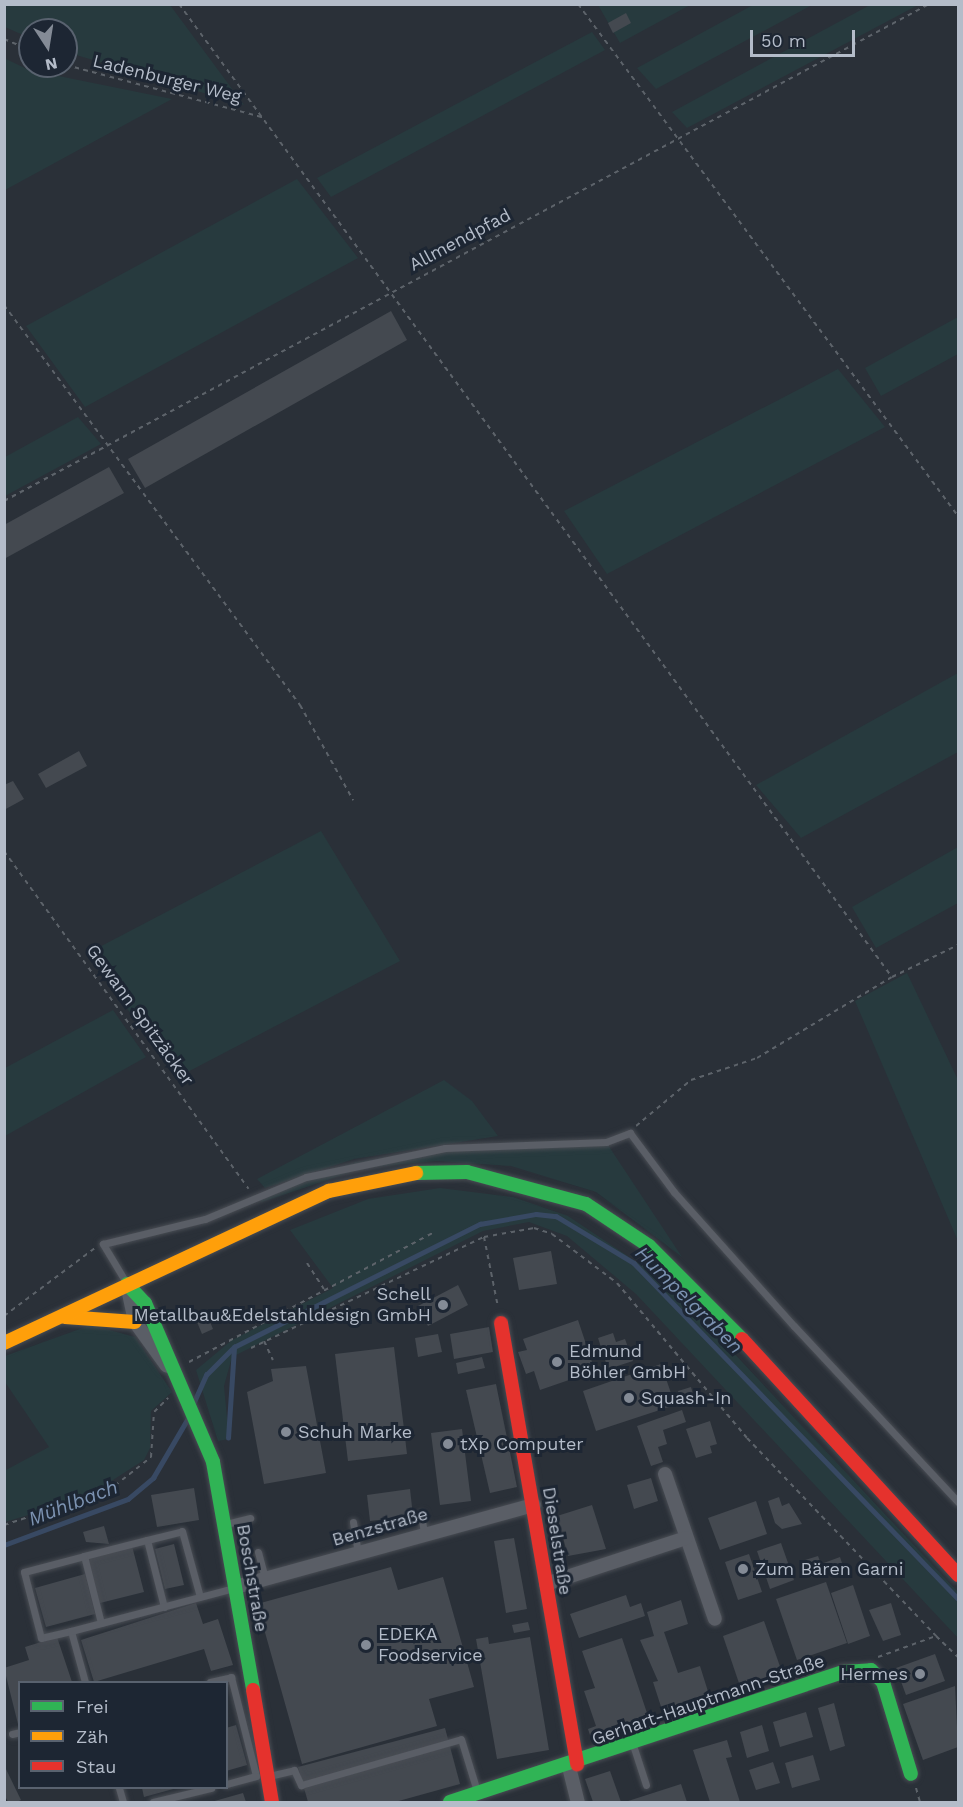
<!DOCTYPE html>
<html>
<head>
<meta charset="utf-8">
<style>
  body { margin:0 }
  #map { position:relative; width:963px; height:1807px; overflow:hidden; background:#2a3038; font-family:"Work Sans",sans-serif }
  div>[style] { position:absolute }
  [style*='--x'] { left:calc(var(--x)*1px); top:calc(var(--y)*1px); width:calc(var(--w)*1px); rotate:calc(var(--a)*1deg) }
  .green>* { inset:0; background:#273a3e }
  .stream>* { height:4.5px; margin:-2.25px; padding:0 2.25px; transform-origin:2.25px; border-radius:2.25px; background:#384963 }
  .building>* { inset:0; background:#444950 }
  .path>* { height:2px; margin-top:-1px; transform-origin:0; background:repeating-linear-gradient(90deg,#5d636a 0 4.5px,transparent 0 9px) }
  .roads { filter:drop-shadow(0 0 2px #484c53) drop-shadow(0 0 2px #484c53) }
  .lane>* { height:7px; margin:-3.5px; padding:0 3.5px; transform-origin:3.5px; border-radius:3.5px; background:#5a5e66 }
  .street>* { height:14px; margin:-7px; padding:0 7px; transform-origin:7px; border-radius:7px; background:#5a5e66 }
  .fast>* { height:14px; margin:-7px; padding:0 7px; transform-origin:7px; border-radius:7px; background:#30b455 }
  .slow>* { height:14px; margin:-7px; padding:0 7px; transform-origin:7px; border-radius:7px; background:#ff9f0a }
  .jam>* { height:14px; margin:-7px; padding:0 7px; transform-origin:7px; border-radius:7px; background:#e5322d }
  .dots>* { width:16px; height:16px; translate:-50% -50%; box-sizing:border-box; border:3px solid #1d2633; border-radius:50% }
  span { translate:-50% -50%; white-space:nowrap; text-align:center; line-height:1.15; -webkit-text-stroke:6px #1d2633; paint-order:stroke }
  .street-label { font-size:18px; color:#b4bcc9 }
  .poi-label { font-size:18px; color:#b4bcc9 }
  .right { translate:-100% -50%; text-align:right }
  .left { translate:0 -50%; text-align:left }
  .water-label { font-size:20px; color:#7c92b1; font-style:italic }
  .frame { position:absolute; inset:0; border:6px solid #b4bcc9; pointer-events:none }
  .legend { position:absolute; left:18px; top:1681px; width:210px; height:108px; box-sizing:border-box; background:#1d2633; border:2px solid #59626f; margin:0; padding:8px 10px; list-style:none; font-size:18px; color:#b4bcc9 }
  .legend li { display:flex; align-items:center; gap:12px; height:30px }
  .legend b { width:30px; border:2px solid #59626f }
  .north { position:absolute; left:18px; top:18px; width:60px; height:60px; box-sizing:border-box; background:#1d2633; border:2px solid #59626f; border-radius:50%; rotate:168deg; font-size:16px; font-weight:700; line-height:24px; text-align:center; color:#b4bcc9 }
  .north::after { content:''; display:block; margin:auto; width:21px; height:27px; background:#848b96; clip-path:polygon(50% 0,100% 100%,50% 72%,0 100%) }
  .scale { position:absolute; left:750px; top:30px; width:105px; height:27px; box-sizing:border-box; border:3px solid #b4bcc9; border-top:0; padding-left:8px; font-size:18px; line-height:21px; white-space:nowrap; color:#b4bcc9; -webkit-text-stroke:4px #1d2633; paint-order:stroke }
</style>
</head>
<body>
<div id="map">
  <div class="green">
    <div style="clip-path:polygon(4px 5px,170px 5px,244px 105px,66px 52px,66px 30px,30px 30px,30px 38px,5px 27px)"></div>
    <div style="clip-path:polygon(598px 5px,690px 5px,620px 43px)"></div>
    <div style="clip-path:polygon(753px 5px,812px 5px,656px 89px,637px 68px)"></div>
    <div style="clip-path:polygon(870px 5px,918px 5px,687px 128px,672px 112px)"></div>
    <div style="clip-path:polygon(592px 32px,605px 50px,331px 197px,317px 178px)"></div>
    <div style="clip-path:polygon(4px 58px,29px 70px,172px 99px,5px 190px)"></div>
    <div style="clip-path:polygon(297px 179px,358px 258px,85px 407px,26px 326px)"></div>
    <div style="clip-path:polygon(958px 317px,958px 354px,881px 396px,865px 368px)"></div>
    <div style="clip-path:polygon(838px 369px,885px 427px,607px 574px,564px 511px)"></div>
    <div style="clip-path:polygon(78px 417px,101px 444px,5px 496px,5px 457px)"></div>
    <div style="clip-path:polygon(958px 673px,958px 752px,801px 838px,756px 785px)"></div>
    <div style="clip-path:polygon(321px 831px,400px 961px,176px 1078px,88px 953px)"></div>
    <div style="clip-path:polygon(958px 847px,958px 903px,876px 948px,852px 907px)"></div>
    <div style="clip-path:polygon(907px 973px,958px 1080px,958px 1241px,855px 1001px)"></div>
    <div style="clip-path:polygon(113px 1010px,146px 1057px,5px 1136px,5px 1068px)"></div>
    <div style="clip-path:polygon(444px 1080px,472px 1101px,498px 1136px,354px 1159px,265px 1188px,257px 1179px)"></div>
    <div style="clip-path:polygon(606px 1142px,682px 1257px,596px 1192px,511px 1166px,437px 1161px,363px 1168px,262px 1202px,253px 1197px,356px 1162px,445px 1148px)"></div>
    <div style="clip-path:polygon(440px 1188px,513px 1197px,568px 1216px,668px 1283px,958px 1592px,958px 1638px,636px 1294px,567px 1236px,529px 1222px,483px 1231px,232px 1357px,224px 1386px,229px 1439px,218px 1441px,196px 1370px,232px 1340px,333px 1288px,290px 1230px,368px 1199px)"></div>
    <div style="clip-path:polygon(91px 1325px,135px 1337px,172px 1392px,151px 1411px,150px 1448px,144px 1460px,85px 1498px,5px 1522px,4px 1471px,49px 1447px,5px 1382px,5px 1356px)"></div>
  </div>
  <div class="stream">
    <div style="--x:194;--y:1402;--w:30;--a:-66"></div>
    <div style="--x:206;--y:1375;--w:40;--a:-45"></div>
    <div style="--x:234;--y:1347;--w:275;--a:-26.6"></div>
    <div style="--x:480;--y:1224;--w:57;--a:-10.1"></div>
    <div style="--x:536;--y:1214;--w:20;--a:6"></div>
    <div style="--x:556;--y:1216;--w:91;--a:31.1"></div>
    <div style="--x:634;--y:1263;--w:466;--a:46"></div>
    <div style="--x:228;--y:1438;--w:90;--a:-86.2"></div>
    <div style="--x:4;--y:1545;--w:132;--a:-20.4"></div>
    <div style="--x:128;--y:1499;--w:33;--a:-40"></div>
    <div style="--x:153;--y:1478;--w:69;--a:-59.7"></div>
  </div>
  <div class="building">
    <div style="clip-path:polygon(626px 13px,631px 23px,613px 33px,608px 23px)"></div>
    <div style="clip-path:polygon(391px 311px,407px 340px,145px 488px,128px 459px)"></div>
    <div style="clip-path:polygon(109px 467px,124px 493px,4px 559px,4px 525px)"></div>
    <div style="clip-path:polygon(79px 751px,87px 766px,46px 788px,38px 774px)"></div>
    <div style="clip-path:polygon(13px 781px,24px 799px,4px 810px,4px 785px)"></div>
    <div style="clip-path:polygon(551px 1251px,557px 1284px,519px 1290px,513px 1258px)"></div>
    <div style="clip-path:polygon(458px 1285px,468px 1305px,428px 1326px,418px 1306px)"></div>
    <div style="clip-path:polygon(206px 1312px,213px 1329px,202px 1334px,195px 1317px)"></div>
    <div style="clip-path:polygon(578px 1320px,595px 1371px,540px 1390px,534px 1371px,526px 1374px,518px 1352px,527px 1350px,523px 1339px)"></div>
    <div style="clip-path:polygon(489px 1327px,493px 1352px,454px 1359px,450px 1334px)"></div>
    <div style="clip-path:polygon(613px 1333px,616px 1342px,625px 1339px,633px 1361px,608px 1369px,598px 1338px)"></div>
    <div style="clip-path:polygon(438px 1334px,442px 1352px,418px 1357px,415px 1338px)"></div>
    <div style="clip-path:polygon(394px 1347px,407px 1454px,348px 1461px,335px 1354px)"></div>
    <div style="clip-path:polygon(482px 1357px,485px 1368px,458px 1374px,456px 1363px)"></div>
    <div style="clip-path:polygon(661px 1364px,675px 1405px,596px 1431px,583px 1391px)"></div>
    <div style="clip-path:polygon(306px 1366px,326px 1473px,264px 1484px,247px 1392px,273px 1381px,271px 1369px)"></div>
    <div style="clip-path:polygon(496px 1384px,517px 1487px,490px 1493px,466px 1390px)"></div>
    <div style="clip-path:polygon(691px 1387px,694px 1398px,681px 1402px,678px 1391px)"></div>
    <div style="clip-path:polygon(682px 1410px,686px 1422px,663px 1430px,667px 1444px,658px 1447px,663px 1462px,651px 1466px,637px 1426px)"></div>
    <div style="clip-path:polygon(710px 1421px,717px 1444px,710px 1446px,712px 1453px,696px 1458px,686px 1429px)"></div>
    <div style="clip-path:polygon(462px 1429px,471px 1501px,440px 1505px,431px 1433px)"></div>
    <div style="clip-path:polygon(651px 1478px,658px 1501px,634px 1509px,627px 1485px)"></div>
    <div style="clip-path:polygon(194px 1488px,199px 1520px,157px 1527px,151px 1495px)"></div>
    <div style="clip-path:polygon(410px 1489px,413px 1516px,370px 1521px,367px 1495px)"></div>
    <div style="clip-path:polygon(779px 1497px,782px 1506px,789px 1503px,802px 1524px,782px 1529px,775px 1523px,768px 1501px)"></div>
    <div style="clip-path:polygon(756px 1501px,767px 1534px,720px 1550px,708px 1518px)"></div>
    <div style="clip-path:polygon(592px 1505px,606px 1549px,568px 1556px,557px 1516px)"></div>
    <div style="clip-path:polygon(104px 1526px,109px 1544px,86px 1542px,83px 1532px)"></div>
    <div style="clip-path:polygon(514px 1538px,527px 1609px,506px 1613px,494px 1541px)"></div>
    <div style="clip-path:polygon(781px 1543px,794px 1580px,770px 1589px,757px 1551px)"></div>
    <div style="clip-path:polygon(174px 1544px,184px 1585px,165px 1589px,155px 1549px)"></div>
    <div style="clip-path:polygon(132px 1546px,144px 1592px,100px 1603px,88px 1558px)"></div>
    <div style="clip-path:polygon(749px 1554px,762px 1592px,738px 1600px,725px 1562px)"></div>
    <div style="clip-path:polygon(818px 1556px,821px 1564px,840px 1557px,843px 1566px,811px 1577px,805px 1560px)"></div>
    <div style="clip-path:polygon(391px 1567px,398px 1590px,443px 1577px,474px 1687px,429px 1699px,437px 1726px,302px 1764px,257px 1604px)"></div>
    <div style="clip-path:polygon(85px 1574px,95px 1614px,46px 1627px,35px 1588px)"></div>
    <div style="clip-path:polygon(826px 1582px,847px 1643px,797px 1660px,776px 1599px)"></div>
    <div style="clip-path:polygon(853px 1585px,870px 1636px,848px 1644px,831px 1593px)"></div>
    <div style="clip-path:polygon(626px 1595px,630px 1607px,641px 1603px,645px 1616px,579px 1638px,570px 1614px)"></div>
    <div style="clip-path:polygon(681px 1600px,688px 1624px,664px 1632px,678px 1673px,700px 1666px,711px 1701px,664px 1716px,653px 1682px,658px 1681px,640px 1640px,654px 1636px,647px 1612px)"></div>
    <div style="clip-path:polygon(196px 1603px,203px 1624px,218px 1619px,233px 1665px,211px 1671px,204px 1649px,94px 1682px,81px 1640px)"></div>
    <div style="clip-path:polygon(891px 1603px,901px 1635px,883px 1641px,869px 1610px)"></div>
    <div style="clip-path:polygon(764px 1621px,783px 1675px,741px 1689px,723px 1636px)"></div>
    <div style="clip-path:polygon(528px 1622px,530px 1630px,514px 1633px,512px 1625px)"></div>
    <div style="clip-path:polygon(57px 1637px,72px 1682px,20px 1682px,19px 1728px,4px 1668px,29px 1660px,25px 1647px)"></div>
    <div style="clip-path:polygon(488px 1637px,489px 1644px,530px 1637px,549px 1750px,497px 1759px,476px 1639px)"></div>
    <div style="clip-path:polygon(622px 1638px,650px 1722px,592px 1741px,588px 1729px,596px 1726px,584px 1691px,595px 1688px,582px 1651px)"></div>
    <div style="clip-path:polygon(935px 1654px,945px 1681px,906px 1695px,896px 1668px)"></div>
    <div style="clip-path:polygon(955px 1686px,958px 1747px,923px 1760px,903px 1704px)"></div>
    <div style="clip-path:polygon(834px 1703px,845px 1746px,830px 1751px,818px 1708px)"></div>
    <div style="clip-path:polygon(806px 1712px,813px 1737px,780px 1747px,773px 1722px)"></div>
    <div style="clip-path:polygon(236px 1725px,247px 1765px,226px 1771px,226px 1728px)"></div>
    <div style="clip-path:polygon(762px 1725px,769px 1751px,747px 1758px,740px 1732px)"></div>
    <div style="clip-path:polygon(445px 1728px,460px 1784px,395px 1802px,308px 1802px,298px 1767px)"></div>
    <div style="clip-path:polygon(727px 1740px,732px 1757px,726px 1758px,740px 1802px,710px 1802px,693px 1750px)"></div>
    <div style="clip-path:polygon(813px 1755px,820px 1780px,792px 1788px,785px 1763px)"></div>
    <div style="clip-path:polygon(773px 1762px,780px 1783px,756px 1790px,749px 1770px)"></div>
    <div style="clip-path:polygon(4px 1765px,21px 1800px,17px 1802px,8px 1802px,4px 1794px)"></div>
    <div style="clip-path:polygon(610px 1771px,621px 1802px,593px 1802px,585px 1779px)"></div>
    <div style="clip-path:polygon(681px 1784px,687px 1802px,625px 1802px)"></div>
    <div style="clip-path:polygon(142px 1788px,177px 1788px,144px 1797px)"></div>
    <div style="clip-path:polygon(243px 1793px,246px 1802px,211px 1802px)"></div>
  </div>
  <div class="path">
    <div style="--x:179;--y:4;--w:1206;--a:53.77"></div>
    <div style="--x:578;--y:4;--w:638;--a:53.42"></div>
    <div style="--x:4;--y:39;--w:28;--a:23"></div>
    <div style="--x:66;--y:65;--w:203;--a:14.9"></div>
    <div style="--x:4;--y:305;--w:498;--a:53.5"></div>
    <div style="--x:300;--y:705;--w:109;--a:60.8"></div>
    <div style="--x:4;--y:501;--w:1050;--a:-28.25"></div>
    <div style="--x:4;--y:851;--w:417;--a:54.1"></div>
    <div style="--x:636;--y:1126;--w:72;--a:-39.9"></div>
    <div style="--x:691;--y:1080;--w:70;--a:-18.4"></div>
    <div style="--x:757;--y:1058;--w:157;--a:-31"></div>
    <div style="--x:892;--y:977;--w:73;--a:-25.9"></div>
    <div style="--x:484;--y:1237;--w:71;--a:78.7"></div>
    <div style="--x:307;--y:1263;--w:31;--a:57"></div>
    <div style="--x:4;--y:1316;--w:114;--a:-36.8"></div>
    <div style="--x:264;--y:1341;--w:21;--a:65"></div>
    <div style="--x:251;--y:1348;--w:258;--a:-25.5"></div>
    <div style="--x:484;--y:1237;--w:51;--a:-10.2"></div>
    <div style="--x:534;--y:1228;--w:19;--a:18"></div>
    <div style="--x:552;--y:1234;--w:81;--a:37"></div>
    <div style="--x:617;--y:1283;--w:202;--a:50"></div>
    <div style="--x:747;--y:1438;--w:274;--a:46.3"></div>
    <div style="--x:189;--y:1362;--w:278;--a:-27.9"></div>
    <div style="--x:4;--y:1525;--w:109;--a:-18.1"></div>
    <div style="--x:108;--y:1491;--w:55;--a:-38.3"></div>
    <div style="--x:151;--y:1457;--w:45;--a:-86.2"></div>
    <div style="--x:154;--y:1412;--w:20;--a:-45"></div>
    <div style="--x:878;--y:1657;--w:62;--a:-19.9"></div>
    <div style="--x:936;--y:1636;--w:30;--a:44"></div>
    <div style="--x:916;--y:1788;--w:15;--a:74"></div>
  </div>
  <div class="roads">
    <div class="lane">
      <div style="--x:127;--y:1284;--w:47;--a:-121"></div>
      <div style="--x:103;--y:1244;--w:105;--a:-13.8"></div>
      <div style="--x:205;--y:1219;--w:109;--a:-22.6"></div>
      <div style="--x:306;--y:1177;--w:142;--a:-11.8"></div>
      <div style="--x:445;--y:1148;--w:161;--a:-2.1"></div>
      <div style="--x:606;--y:1142;--w:26;--a:-21"></div>
      <div style="--x:630;--y:1133;--w:74;--a:53.3"></div>
      <div style="--x:674;--y:1192;--w:180;--a:48.2"></div>
      <div style="--x:794;--y:1326;--w:241;--a:47"></div>
      <div style="--x:421;--y:1514;--w:19;--a:81"></div>
      <div style="--x:353;--y:1522;--w:30;--a:81"></div>
      <div style="--x:226;--y:1524;--w:25;--a:-14"></div>
      <div style="--x:258;--y:1552;--w:27;--a:75"></div>
      <div style="--x:164;--y:1607;--w:69;--a:-104.2"></div>
      <div style="--x:147;--y:1540;--w:36;--a:-14"></div>
      <div style="--x:182;--y:1531;--w:68;--a:74.7"></div>
      <div style="--x:101;--y:1623;--w:69;--a:-104.2"></div>
      <div style="--x:84;--y:1556;--w:65;--a:-14.3"></div>
      <div style="--x:71;--y:1631;--w:31;--a:167"></div>
      <div style="--x:41;--y:1638;--w:68;--a:-104.4"></div>
      <div style="--x:24;--y:1572;--w:62;--a:-14.9"></div>
      <div style="--x:85;--y:1682;--w:53;--a:-105.4"></div>
      <div style="--x:71;--y:1631;--w:169;--a:-14.8"></div>
      <div style="--x:210;--y:1682;--w:22;--a:-13"></div>
      <div style="--x:231;--y:1677;--w:102;--a:75.8"></div>
      <div style="--x:256;--y:1776;--w:31;--a:165"></div>
      <div style="--x:12;--y:1734;--w:8;--a:-14"></div>
      <div style="--x:633;--y:1745;--w:42;--a:72"></div>
      <div style="--x:269;--y:1776;--w:26;--a:-13"></div>
      <div style="--x:294;--y:1770;--w:17;--a:65"></div>
      <div style="--x:301;--y:1785;--w:166;--a:-16"></div>
      <div style="--x:461;--y:1739;--w:54;--a:72.9"></div>
      <div style="--x:119;--y:1788;--w:15;--a:74"></div>
      <div style="--x:153;--y:1802;--w:60;--a:-13.6"></div>
    </div>
    <div class="street">
      <div style="--x:127;--y:1284;--w:39;--a:78"></div>
      <div style="--x:135;--y:1322;--w:54;--a:54"></div>
      <div style="--x:665;--y:1474;--w:153;--a:71"></div>
      <div style="--x:546;--y:1584;--w:147;--a:-18.2"></div>
      <div style="--x:236;--y:1587;--w:309;--a:-15.4"></div>
      <div style="--x:569;--y:1767;--w:36;--a:76"></div>
    </div>
    <div class="fast">
      <div style="--x:416;--y:1173;--w:51;--a:-1.1"></div>
      <div style="--x:467;--y:1172;--w:123;--a:15.1"></div>
      <div style="--x:586;--y:1204;--w:76;--a:33.7"></div>
      <div style="--x:649;--y:1246;--w:132;--a:45"></div>
      <div style="--x:127;--y:1284;--w:26;--a:47"></div>
      <div style="--x:145;--y:1303;--w:173;--a:66.8"></div>
      <div style="--x:213;--y:1462;--w:231;--a:80"></div>
      <div style="--x:450;--y:1802;--w:415;--a:-18.3"></div>
      <div style="--x:844;--y:1672;--w:27;--a:-4"></div>
      <div style="--x:871;--y:1670;--w:17;--a:45"></div>
      <div style="--x:883;--y:1682;--w:96;--a:73.1"></div>
    </div>
    <div class="slow">
      <div style="--x:65;--y:1317;--w:70;--a:4.1"></div>
      <div style="--x:4;--y:1343;--w:359;--a:-25.1"></div>
      <div style="--x:329;--y:1191;--w:89;--a:-11.7"></div>
    </div>
    <div class="jam">
      <div style="--x:501;--y:1323;--w:448;--a:80.2"></div>
      <div style="--x:742;--y:1339;--w:320;--a:47.5"></div>
      <div style="--x:253;--y:1690;--w:114;--a:80.4"></div>
    </div>
  </div>
  <div class="dots">
    <div style="left:443px;top:1305px;background:#848b96"></div>
    <div style="left:557px;top:1362px;background:#848b96"></div>
    <div style="left:629px;top:1398px;background:#848b96"></div>
    <div style="left:286px;top:1432px;background:#848b96"></div>
    <div style="left:448px;top:1444px;background:#848b96"></div>
    <div style="left:743px;top:1569px;background:#848b96"></div>
    <div style="left:366px;top:1645px;background:#848b96"></div>
    <div style="left:920px;top:1674px;background:#848b96"></div>
  </div>
  <div class="street-label">
    <span style="left:167px;top:79px;rotate:14deg">Ladenburger Weg</span>
    <span style="left:460px;top:240px;rotate:-28deg">Allmendpfad</span>
    <span style="left:140px;top:1015px;rotate:54deg">Gewann Spitzäcker</span>
    <span style="left:380px;top:1527px;rotate:-16deg">Benzstraße</span>
    <span style="left:557px;top:1541px;rotate:81deg">Dieselstraße</span>
    <span style="left:252px;top:1578px;rotate:80deg">Boschstraße</span>
    <span style="left:708px;top:1700px;rotate:-19deg">Gerhart-Hauptmann-Straße</span>
  </div>
  <div class="poi-label">
    <span class="right" style="left:431px;top:1305px">Schell<br>Metallbau&amp;Edelstahldesign GmbH</span>
    <span class="left" style="left:569px;top:1362px">Edmund<br>Böhler GmbH</span>
    <span class="left" style="left:641px;top:1398px">Squash-In</span>
    <span class="left" style="left:298px;top:1432px">Schuh Marke</span>
    <span class="left" style="left:460px;top:1444px">tXp Computer</span>
    <span class="left" style="left:755px;top:1569px">Zum Bären Garni</span>
    <span class="left" style="left:378px;top:1645px">EDEKA<br>Foodservice</span>
    <span class="right" style="left:908px;top:1674px">Hermes</span>
  </div>
  <div class="water-label">
    <span style="left:689px;top:1300px;rotate:45deg">Humpelgraben</span>
    <span style="left:73px;top:1503px;rotate:-21deg">Mühlbach</span>
  </div>
  <div class="frame"></div>
  <ul class="legend">
  <li><b style="height:8px;background:#30b455"></b>Frei</li>
  <li><b style="height:8px;background:#ff9f0a"></b>Zäh</li>
  <li><b style="height:8px;background:#e5322d"></b>Stau</li>
  </ul>
  <div class="north">N</div>
  <div class="scale">50 m</div>
</div>
</body>
</html>
